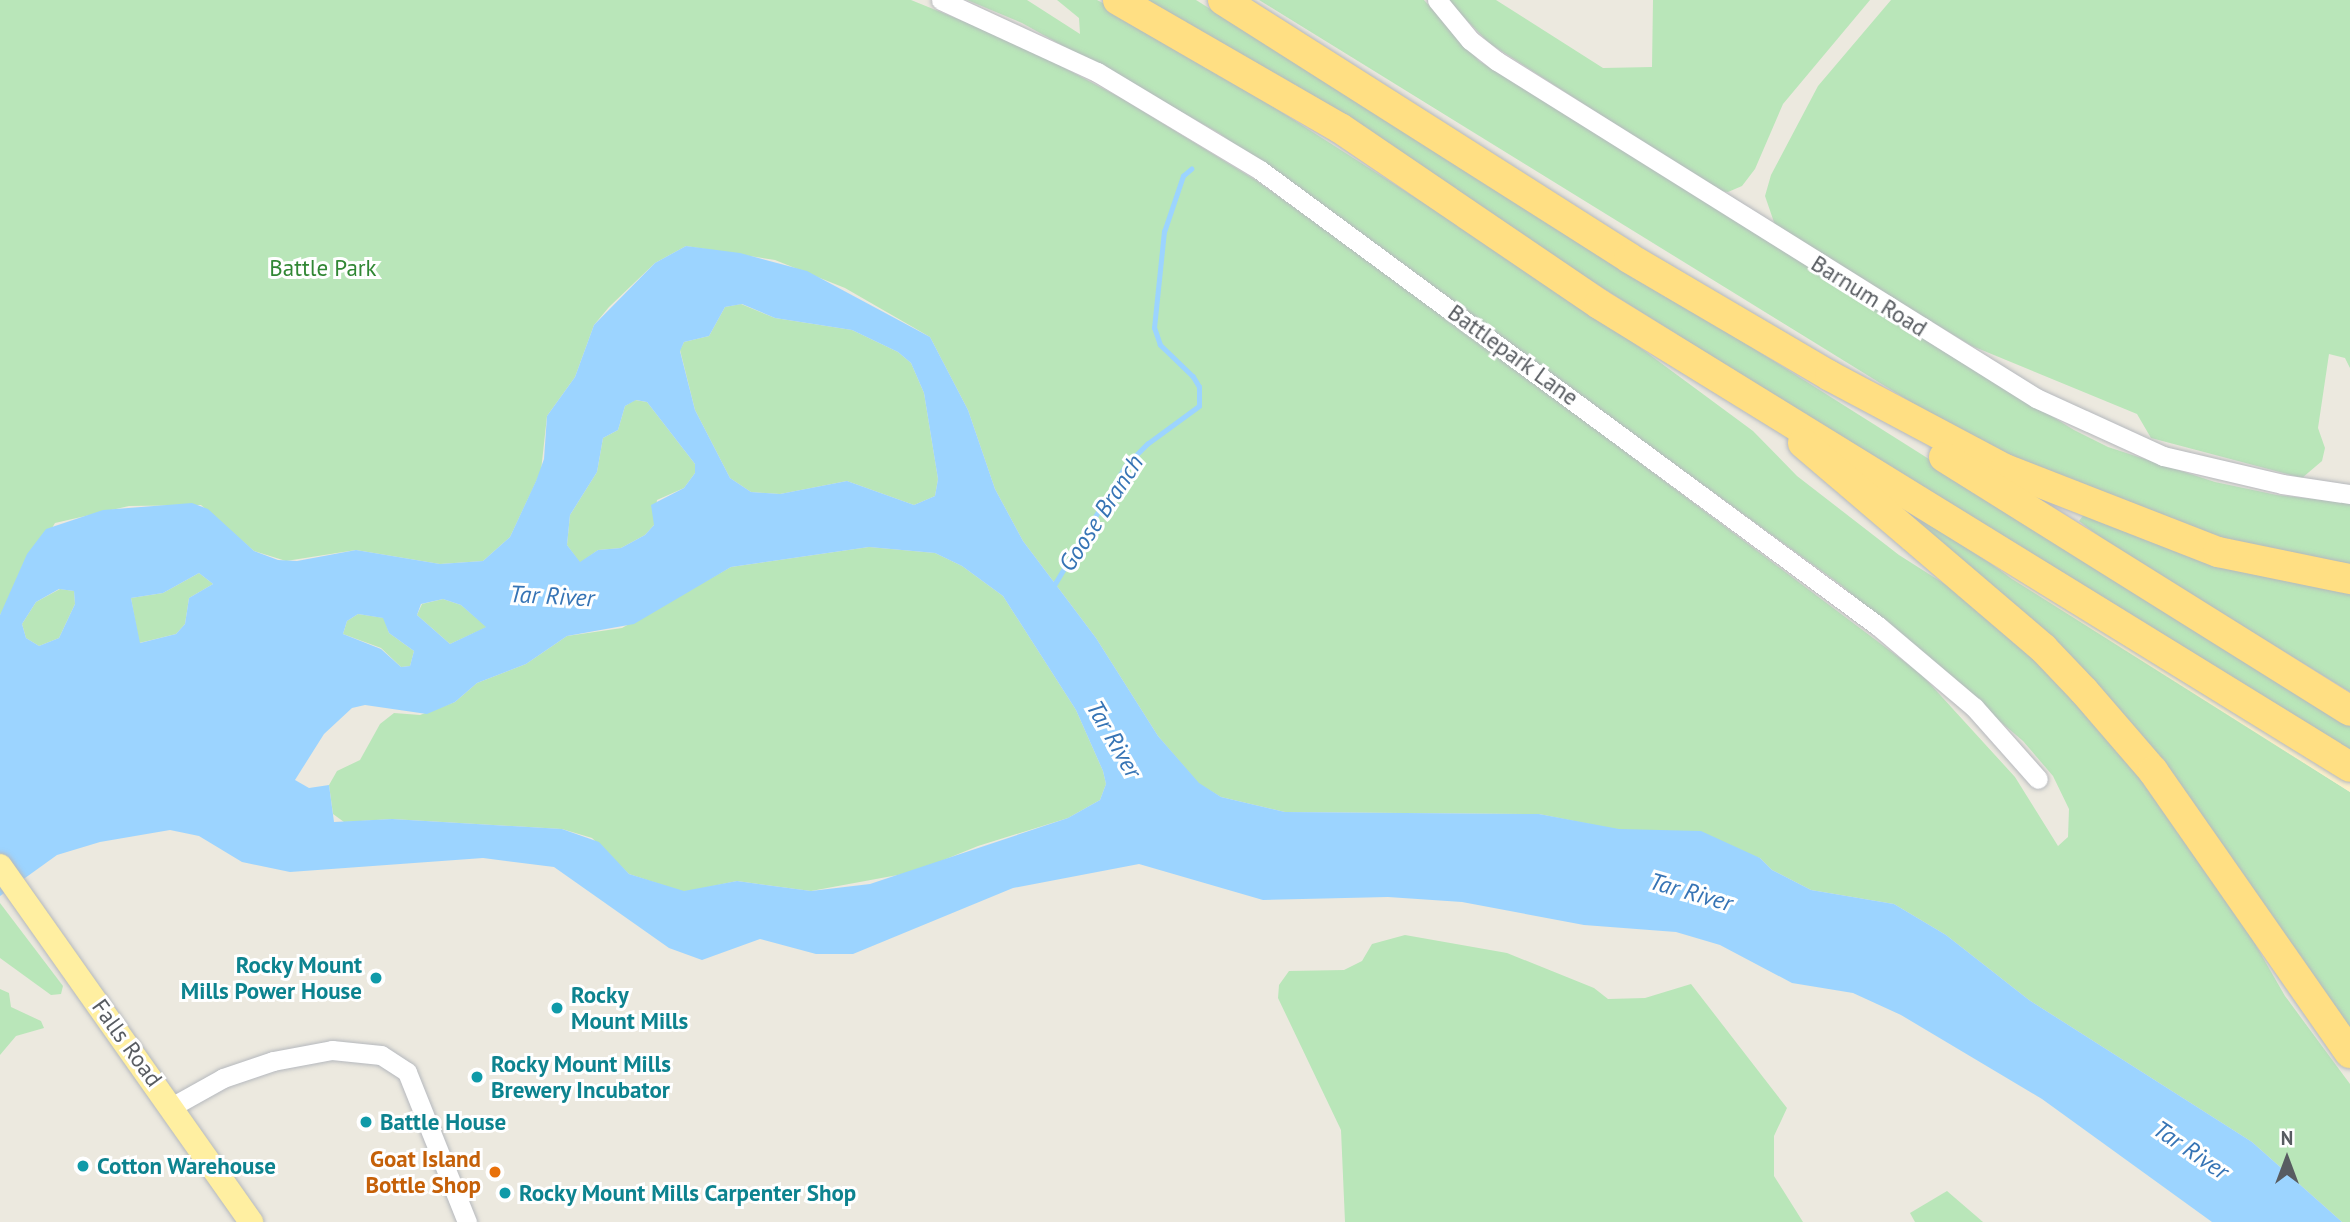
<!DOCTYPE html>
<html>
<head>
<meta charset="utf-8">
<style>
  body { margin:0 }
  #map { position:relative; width:2350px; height:1222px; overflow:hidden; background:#ece9df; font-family:"PT Sans",sans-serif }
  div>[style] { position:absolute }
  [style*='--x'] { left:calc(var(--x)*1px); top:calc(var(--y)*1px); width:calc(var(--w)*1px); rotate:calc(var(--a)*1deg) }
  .green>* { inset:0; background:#b9e6b9 }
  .sand>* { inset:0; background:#fcf0ca }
  .water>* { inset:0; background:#9cd4ff }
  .stream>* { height:4.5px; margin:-2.25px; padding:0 2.25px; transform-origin:2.25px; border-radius:2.25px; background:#9cd4ff }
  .roads { filter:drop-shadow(0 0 2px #b5b8bd) drop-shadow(0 0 2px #b5b8bd) }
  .minor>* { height:19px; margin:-9.5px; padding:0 9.5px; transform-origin:9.5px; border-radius:9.5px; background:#fff }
  .major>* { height:24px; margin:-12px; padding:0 12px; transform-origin:12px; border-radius:12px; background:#ffefa1 }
  .highway>* { height:30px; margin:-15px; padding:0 15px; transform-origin:15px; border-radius:15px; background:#ffdf83 }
  .dots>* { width:19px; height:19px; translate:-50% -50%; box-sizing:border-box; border:4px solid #fff; border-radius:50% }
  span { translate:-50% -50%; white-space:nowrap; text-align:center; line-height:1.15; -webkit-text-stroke:6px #fff; paint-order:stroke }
  .park-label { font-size:23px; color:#318734 }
  .street-label { font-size:23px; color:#585c61 }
  .culture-label { font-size:23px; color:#0d838f; font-weight:700 }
  .right { translate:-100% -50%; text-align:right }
  .left { translate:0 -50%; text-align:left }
  .food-label { font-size:23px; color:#c56008; font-weight:700 }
  .water-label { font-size:24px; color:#3674b5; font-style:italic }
  .north { position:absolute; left:2252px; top:1124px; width:70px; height:70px; -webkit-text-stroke:5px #fff; paint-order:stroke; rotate:0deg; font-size:19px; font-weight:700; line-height:28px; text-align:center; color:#585c61 }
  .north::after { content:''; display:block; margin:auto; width:24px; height:32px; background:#585c61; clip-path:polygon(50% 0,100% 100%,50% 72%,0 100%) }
</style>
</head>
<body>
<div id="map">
  <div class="green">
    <div style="clip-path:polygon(0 0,911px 0,1019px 44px,1121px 98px,1257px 181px,1446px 317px,1921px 674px,2015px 777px,2058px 846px,2068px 837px,2069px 809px,2053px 776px,2023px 741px,1841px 585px,1219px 133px,1022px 23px,967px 0,1027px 0,1080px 34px,1079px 18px,1057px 0,1097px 0,1147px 26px,1577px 301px,1753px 431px,1797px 476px,1899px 555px,1976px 604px,2104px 723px,2220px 883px,2285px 996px,2350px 1084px,2350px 1222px,2342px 1222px,2252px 1142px,2029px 1000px,1946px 935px,1894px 904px,1811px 890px,1772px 870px,1760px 858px,1539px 814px,1285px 812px,1221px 797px,1199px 784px,1158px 736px,1096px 638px,1023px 541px,995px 489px,968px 410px,930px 337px,845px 288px,775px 260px,686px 246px,655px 263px,609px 307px,594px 325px,575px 377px,547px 416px,541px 471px,510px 537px,483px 561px,440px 564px,356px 550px,286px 561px,254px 551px,201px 505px,129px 506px,55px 523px,0 615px)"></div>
    <div style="clip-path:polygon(1145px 0,1196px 0,1788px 370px,2350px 725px,2350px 758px)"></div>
    <div style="clip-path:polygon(1259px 0,1424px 0,1479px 61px,2074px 430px,2108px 447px,2215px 482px,2277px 495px,2350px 503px,2350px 574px,2128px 515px,1953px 428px)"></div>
    <div style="clip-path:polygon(1447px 0,1496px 0,1603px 68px,1652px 67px,1653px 0,1870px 0,1783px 104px,1755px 169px,1742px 186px,1728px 192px,1719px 191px,1489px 43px)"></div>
    <div style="clip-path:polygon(1891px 0,2350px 0,2350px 368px,2345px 358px,2329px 354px,2318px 428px,2325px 448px,2322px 461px,2302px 478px,2151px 438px,2137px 414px,1972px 346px,1776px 228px,1765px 196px,1771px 175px,1818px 86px)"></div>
    <div style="clip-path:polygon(741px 304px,775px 318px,852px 330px,898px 352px,911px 363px,924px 393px,938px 479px,935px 496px,914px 505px,847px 481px,780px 494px,751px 492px,730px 478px,695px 410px,680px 350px,684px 342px,709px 336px,725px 307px)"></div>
    <div style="clip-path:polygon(635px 400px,647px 402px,695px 464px,695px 473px,684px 488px,657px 500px,654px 525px,645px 535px,621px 548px,598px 550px,580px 563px,567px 545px,570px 515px,597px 472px,603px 438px,618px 430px,625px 406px)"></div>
    <div style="clip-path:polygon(1883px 495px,2350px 792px,2350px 1042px,2178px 793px)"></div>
    <div style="clip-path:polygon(2085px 513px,2350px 589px,2350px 692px,2112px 546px,2079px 521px)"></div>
    <div style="clip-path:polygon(869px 547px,935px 553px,962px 566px,1003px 596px,1076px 710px,1103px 771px,1106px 784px,1100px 800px,1068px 818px,978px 846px,914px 872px,811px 891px,737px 881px,684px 892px,629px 874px,592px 838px,562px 829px,392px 819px,344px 822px,333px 814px,329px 785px,337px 771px,360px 760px,380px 724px,394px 713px,420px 715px,455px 702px,477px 683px,526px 664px,567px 636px,622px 628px,731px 567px)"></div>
    <div style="clip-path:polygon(199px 573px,213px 584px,189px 598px,185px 624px,176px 634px,139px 643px,131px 598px,163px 593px)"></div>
    <div style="clip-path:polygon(60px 589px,74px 591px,75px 604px,59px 638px,39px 646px,26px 638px,22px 624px,36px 602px)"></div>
    <div style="clip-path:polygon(443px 599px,461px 605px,487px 627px,450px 644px,417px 615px,422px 604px)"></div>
    <div style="clip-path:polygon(358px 614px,384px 618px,389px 633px,414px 651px,410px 666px,401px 667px,381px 648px,343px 634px,347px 621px)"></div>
    <div style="clip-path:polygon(0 903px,63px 986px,61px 994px,51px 995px,0 958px)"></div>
    <div style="clip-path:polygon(1405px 935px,1507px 953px,1594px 988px,1608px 999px,1645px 998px,1691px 984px,1787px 1108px,1774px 1136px,1774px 1176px,1803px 1222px,1345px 1222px,1341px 1130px,1278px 998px,1279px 985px,1289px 971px,1344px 970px,1362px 961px,1372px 944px)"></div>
    <div style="clip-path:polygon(0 989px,9px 993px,11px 1007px,41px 1021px,44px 1028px,16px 1036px,0 1055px)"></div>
    <div style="clip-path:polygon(1947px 1191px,1983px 1222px,1915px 1222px,1910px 1213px)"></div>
  </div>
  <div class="sand">
    <div style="clip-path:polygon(1978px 554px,2350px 783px,2350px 792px,2012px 579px)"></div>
  </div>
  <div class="water">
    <div style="clip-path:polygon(evenodd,686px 246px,740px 253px,807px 271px,930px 337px,968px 410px,995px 489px,1023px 541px,1096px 638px,1158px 736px,1199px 783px,1221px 797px,1285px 812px,1539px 814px,1619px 829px,1701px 831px,1760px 858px,1772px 870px,1811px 890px,1894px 904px,1946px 935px,2029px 1000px,2252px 1142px,2342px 1222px,2212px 1222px,2042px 1099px,1901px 1015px,1853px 993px,1792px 983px,1720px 945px,1676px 932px,1584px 925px,1462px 902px,1388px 897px,1263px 900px,1139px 864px,1013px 888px,853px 954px,816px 954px,760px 939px,702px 960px,669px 948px,554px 867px,483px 858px,290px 872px,242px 862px,199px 836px,170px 830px,100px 842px,57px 855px,0 896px,0 615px,27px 554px,46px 529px,103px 510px,192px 503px,208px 509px,254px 551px,278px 560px,297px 561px,356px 550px,440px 564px,483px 561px,510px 537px,536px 481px,544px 459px,547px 416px,575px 377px,594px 325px,655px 263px,686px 246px,742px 304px,775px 318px,852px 330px,898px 352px,911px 363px,924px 393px,938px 479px,935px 496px,914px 505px,847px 481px,780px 494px,751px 492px,730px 478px,695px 410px,680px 351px,684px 342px,709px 336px,725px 307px,742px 304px,686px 246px,636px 400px,647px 402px,695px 464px,695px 473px,684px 488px,651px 505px,654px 525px,645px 535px,621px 548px,598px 550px,580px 562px,567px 545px,570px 515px,597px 472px,603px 438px,618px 430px,625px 406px,636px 400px,686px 246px,869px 547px,935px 553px,962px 566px,1003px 596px,1076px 710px,1103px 771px,1106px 784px,1100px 800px,1068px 818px,870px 884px,811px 891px,737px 881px,684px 891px,629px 874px,599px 842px,562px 829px,392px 819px,334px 822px,329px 785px,309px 788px,295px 780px,324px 734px,352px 708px,365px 705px,427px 714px,455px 702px,477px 683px,526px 664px,567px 636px,634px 624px,731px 567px,869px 547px,686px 246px,199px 573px,213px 584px,189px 598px,185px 624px,176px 634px,140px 643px,131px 598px,163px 593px,199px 573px,686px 246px,59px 589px,74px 591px,75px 604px,59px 638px,39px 646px,26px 638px,22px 624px,36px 602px,59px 589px,686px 246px,443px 599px,461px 605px,486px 627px,450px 644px,417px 615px,421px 604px,443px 599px,686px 246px,358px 614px,383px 618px,389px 633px,414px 651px,410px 666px,401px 667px,381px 649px,343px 634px,347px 621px,358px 614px)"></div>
  </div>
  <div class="stream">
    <div style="--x:1053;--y:587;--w:142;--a:-59.1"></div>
    <div style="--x:1126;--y:465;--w:30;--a:-45"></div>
    <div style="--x:1147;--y:444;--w:64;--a:-36.2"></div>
    <div style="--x:1199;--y:406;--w:19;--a:-90"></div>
    <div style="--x:1199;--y:387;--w:12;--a:-121"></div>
    <div style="--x:1193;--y:377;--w:46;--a:-135.9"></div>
    <div style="--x:1160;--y:345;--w:18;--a:-109"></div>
    <div style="--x:1154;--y:328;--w:97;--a:-84.1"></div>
    <div style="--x:1164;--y:232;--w:59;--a:-71.3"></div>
    <div style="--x:1183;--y:176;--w:11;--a:-41"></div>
  </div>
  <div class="roads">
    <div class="minor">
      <div style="--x:941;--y:0;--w:172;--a:24.8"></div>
      <div style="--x:1097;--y:72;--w:190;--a:31"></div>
      <div style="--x:1260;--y:170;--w:768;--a:36.42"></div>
      <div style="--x:1878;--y:626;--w:126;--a:40.2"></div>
      <div style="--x:1974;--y:707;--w:96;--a:48.4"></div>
      <div style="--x:1437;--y:0;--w:52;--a:50.5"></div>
      <div style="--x:1470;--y:40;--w:34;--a:38"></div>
      <div style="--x:1497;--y:61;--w:636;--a:32.01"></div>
      <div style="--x:2036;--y:398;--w:140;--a:24.5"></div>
      <div style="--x:2163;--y:456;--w:122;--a:13.2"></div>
      <div style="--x:2282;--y:484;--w:69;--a:8.4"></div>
      <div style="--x:173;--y:1106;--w:57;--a:-29.2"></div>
      <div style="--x:223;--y:1078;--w:53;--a:-18.8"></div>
      <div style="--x:273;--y:1061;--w:60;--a:-10.6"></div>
      <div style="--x:332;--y:1050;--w:49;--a:5.8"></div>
      <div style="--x:381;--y:1055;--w:31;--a:33"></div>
      <div style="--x:407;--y:1072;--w:162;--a:68.2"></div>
    </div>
    <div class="major">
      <div style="--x:0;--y:866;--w:436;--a:54.8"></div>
    </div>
    <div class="highway">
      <div style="--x:1118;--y:0;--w:256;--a:30"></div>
      <div style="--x:1340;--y:128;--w:313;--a:34.2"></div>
      <div style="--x:1599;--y:304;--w:882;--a:31.65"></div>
      <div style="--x:1223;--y:0;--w:481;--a:32.4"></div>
      <div style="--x:1629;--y:258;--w:233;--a:30.4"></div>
      <div style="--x:1830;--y:376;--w:198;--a:28"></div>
      <div style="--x:2005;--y:469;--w:229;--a:21.3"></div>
      <div style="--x:2218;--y:552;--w:135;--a:11.6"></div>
      <div style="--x:1803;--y:443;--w:316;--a:40.5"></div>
      <div style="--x:2043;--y:648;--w:59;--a:46.4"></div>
      <div style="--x:2084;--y:691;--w:106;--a:49.2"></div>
      <div style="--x:2153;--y:771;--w:344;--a:55.1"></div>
      <div style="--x:1944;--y:457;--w:479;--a:32"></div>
    </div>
  </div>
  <div class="dots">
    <div style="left:376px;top:978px;background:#0f9aa8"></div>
    <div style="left:557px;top:1008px;background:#0f9aa8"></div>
    <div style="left:477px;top:1077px;background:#0f9aa8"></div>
    <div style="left:366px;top:1122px;background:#0f9aa8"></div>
    <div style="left:83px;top:1166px;background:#0f9aa8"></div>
    <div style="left:495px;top:1172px;background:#e8710a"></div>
    <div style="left:505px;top:1193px;background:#0f9aa8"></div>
  </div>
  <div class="park-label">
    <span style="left:323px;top:268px">Battle Park</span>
  </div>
  <div class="street-label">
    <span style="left:1869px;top:296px;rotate:32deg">Barnum Road</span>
    <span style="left:1513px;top:355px;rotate:36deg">Battlepark Lane</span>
    <span style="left:127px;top:1043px;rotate:54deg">Falls Road</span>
  </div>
  <div class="culture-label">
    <span class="right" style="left:362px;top:978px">Rocky Mount<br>Mills Power House</span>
    <span class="left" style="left:571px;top:1008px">Rocky<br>Mount Mills</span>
    <span class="left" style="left:491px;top:1077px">Rocky Mount Mills<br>Brewery Incubator</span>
    <span class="left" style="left:380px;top:1122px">Battle House</span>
    <span class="left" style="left:97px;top:1166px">Cotton Warehouse</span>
    <span class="left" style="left:519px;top:1193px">Rocky Mount Mills Carpenter Shop</span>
  </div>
  <div class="food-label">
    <span class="right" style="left:481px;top:1172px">Goat Island<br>Bottle Shop</span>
  </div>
  <div class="water-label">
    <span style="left:1101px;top:513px;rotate:-57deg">Goose Branch</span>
    <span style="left:552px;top:596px;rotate:3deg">Tar River</span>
    <span style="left:1114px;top:739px;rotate:60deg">Tar River</span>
    <span style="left:1691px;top:892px;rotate:16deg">Tar River</span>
    <span style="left:2191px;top:1150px;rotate:34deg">Tar River</span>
  </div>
  <div class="north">N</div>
</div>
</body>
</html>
